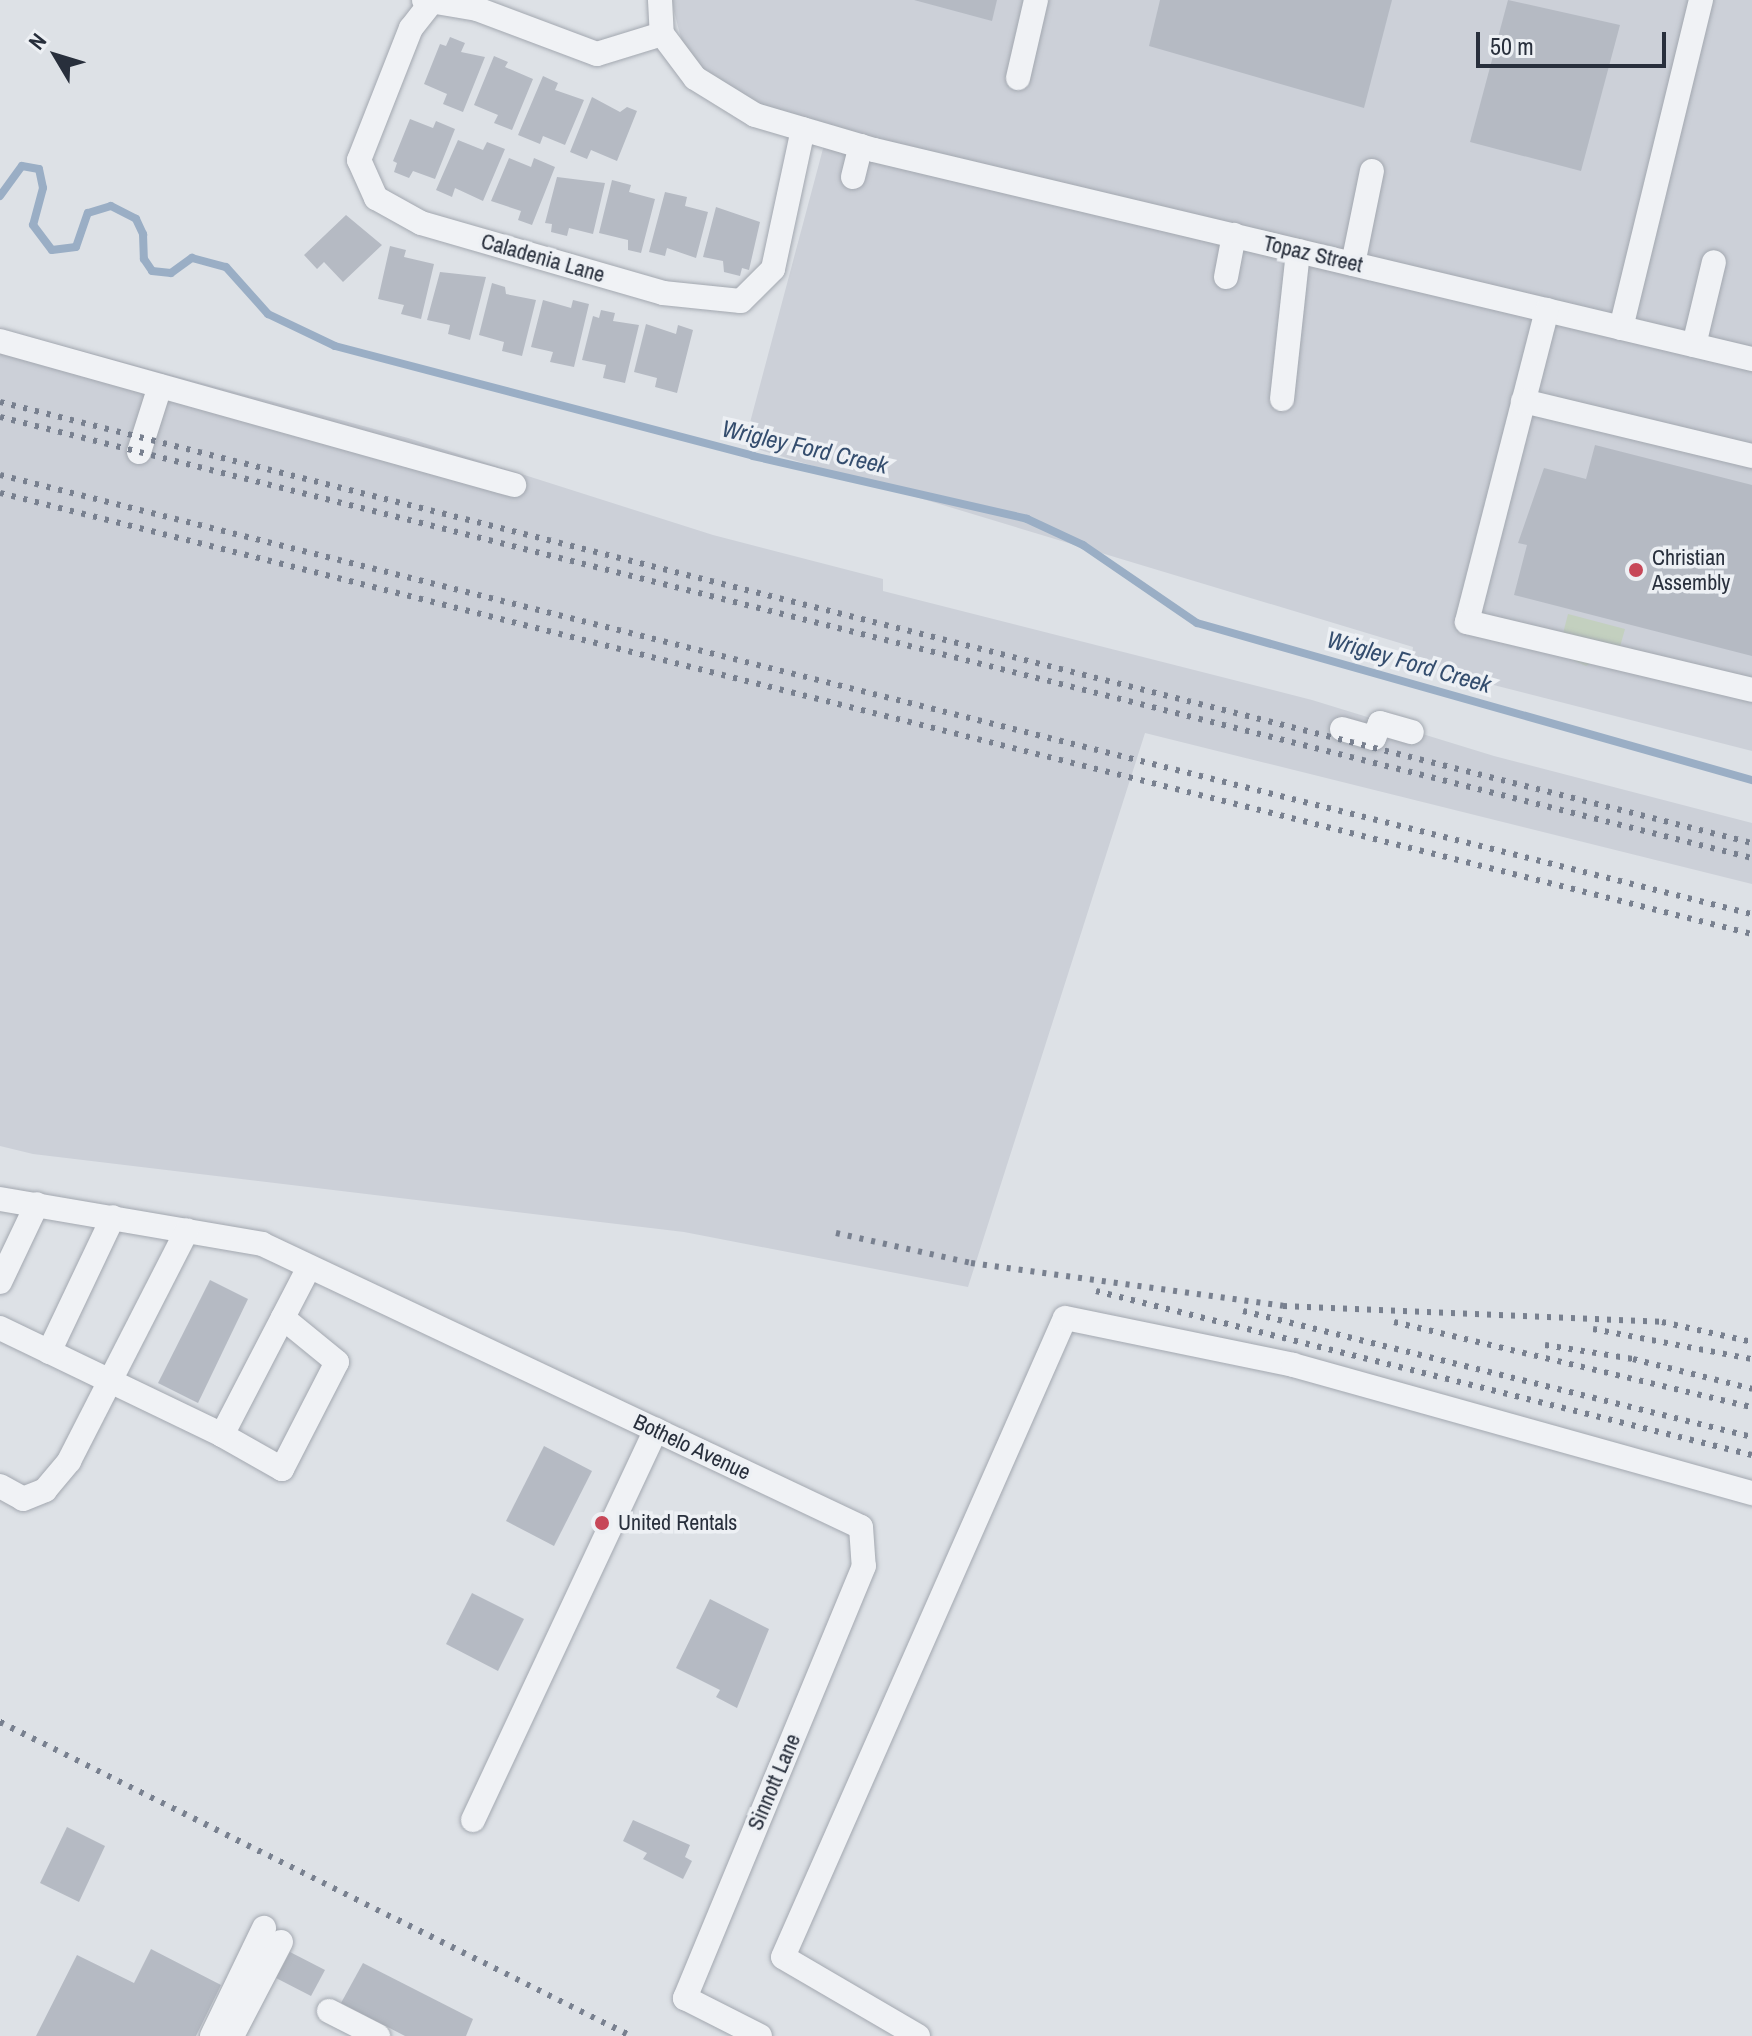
<!DOCTYPE html>
<html>
<head>
<meta charset="utf-8">
<style>
  body { margin:0 }
  #map { position:relative; width:1752px; height:2036px; overflow:hidden; background:#dde1e6; font-family:"Archivo Narrow",sans-serif }
  div>[style] { position:absolute }
  [style*='--x'] { left:calc(var(--x)*1px); top:calc(var(--y)*1px); width:calc(var(--w)*1px); rotate:calc(var(--a)*1deg) }
  .built>* { inset:0; background:#ccd0d8 }
  .green>* { inset:0; background:#c3d0bf }
  .stream>* { height:8px; margin:-4px; padding:0 4px; transform-origin:4px; border-radius:4px; background:#9aaec5 }
  .building>* { inset:0; background:#b5bac3 }
  .roads { filter:drop-shadow(0 0 2px #a3a8b0) drop-shadow(0 0 2px #a3a8b0) }
  .minor>* { height:24px; margin:-12px; padding:0 12px; transform-origin:12px; border-radius:12px; background:#f0f2f5 }
  .rail>* { height:6px; margin-top:-3px; transform-origin:0; background:repeating-linear-gradient(90deg,#78808f 0 4px,transparent 0 12px) }
  .dots>* { width:22px; height:22px; translate:-50% -50%; box-sizing:border-box; border:4px solid #edf0f4; border-radius:50% }
  span { translate:-50% -50%; white-space:nowrap; text-align:center; line-height:1.15; -webkit-text-stroke:7px #edf0f4; paint-order:stroke }
  .street-label { font-size:22px; color:#282f3c }
  .poi-label { font-size:22px; color:#282f3c }
  .left { translate:0 -50%; text-align:left }
  .water-label { font-size:24px; color:#344d6e; font-style:italic }
  .north { position:absolute; left:16px; top:16px; width:80px; height:80px; -webkit-text-stroke:6px #edf0f4; paint-order:stroke; rotate:308deg; font-size:22px; font-weight:700; line-height:32px; text-align:center; color:#282f3c }
  .north::after { content:''; display:block; margin:auto; width:28px; height:36px; background:#282f3c; clip-path:polygon(50% 0,100% 100%,50% 72%,0 100%) }
  .scale { position:absolute; left:1476px; top:32px; width:190px; height:36px; box-sizing:border-box; border:4px solid #282f3c; border-top:0; padding-left:10px; font-size:24px; line-height:28px; white-space:nowrap; color:#282f3c; -webkit-text-stroke:6px #edf0f4; paint-order:stroke }
</style>
</head>
<body>
<div id="map">
  <div class="built">
    <div style="clip-path:polygon(671px 0,1752px 0,1752px 751px,1411px 664px,1413px 647px,744px 445px,828px 130px,694px 87px)"></div>
    <div style="clip-path:polygon(0 329px,408px 438px,713px 535px,883px 579px,883px 591px,1312px 700px,1494px 756px,1752px 823px,1752px 884px,1145px 733px,968px 1287px,684px 1232px,33px 1154px,0 1146px)"></div>
  </div>
  <div class="green">
    <div style="clip-path:polygon(1568px 614px,1625px 629px,1614px 668px,1593px 662px,1586px 666px,1558px 653px)"></div>
  </div>
  <div class="stream">
    <div style="--x:0;--y:196;--w:37;--a:-54"></div>
    <div style="--x:22;--y:166;--w:17;--a:10"></div>
    <div style="--x:39;--y:169;--w:19;--a:78"></div>
    <div style="--x:43;--y:188;--w:38;--a:105"></div>
    <div style="--x:33;--y:225;--w:31;--a:53"></div>
    <div style="--x:52;--y:250;--w:24;--a:-7"></div>
    <div style="--x:76;--y:247;--w:36;--a:-71"></div>
    <div style="--x:88;--y:213;--w:24;--a:-17"></div>
    <div style="--x:111;--y:206;--w:28;--a:27"></div>
    <div style="--x:136;--y:219;--w:17;--a:65"></div>
    <div style="--x:143;--y:234;--w:25;--a:88"></div>
    <div style="--x:144;--y:259;--w:14;--a:56"></div>
    <div style="--x:152;--y:271;--w:19;--a:6"></div>
    <div style="--x:171;--y:273;--w:26;--a:-36"></div>
    <div style="--x:192;--y:258;--w:35;--a:15"></div>
    <div style="--x:226;--y:267;--w:63;--a:48.2"></div>
    <div style="--x:268;--y:314;--w:74;--a:25.5"></div>
    <div style="--x:335;--y:346;--w:432;--a:14.7"></div>
    <div style="--x:753;--y:456;--w:281;--a:12.9"></div>
    <div style="--x:1027;--y:519;--w:62;--a:24.9"></div>
    <div style="--x:1083;--y:545;--w:138;--a:34.4"></div>
    <div style="--x:1197;--y:623;--w:577;--a:15.8"></div>
  </div>
  <div class="building">
    <div style="clip-path:polygon(914px 0,997px 0,992px 21px)"></div>
    <div style="clip-path:polygon(1160px 0,1392px 0,1364px 108px,1149px 46px)"></div>
    <div style="clip-path:polygon(1508px 0,1620px 25px,1581px 171px,1470px 142px)"></div>
    <div style="clip-path:polygon(450px 37px,465px 43px,461px 52px,485px 57px,463px 112px,443px 104px,447px 94px,424px 84px,440px 44px,446px 46px)"></div>
    <div style="clip-path:polygon(494px 56px,508px 62px,505px 67px,533px 79px,512px 130px,494px 123px,498px 115px,474px 105px)"></div>
    <div style="clip-path:polygon(543px 76px,558px 83px,555px 90px,584px 100px,565px 145px,543px 136px,540px 144px,518px 135px)"></div>
    <div style="clip-path:polygon(592px 97px,620px 112px,627px 107px,637px 111px,617px 161px,591px 150px,587px 159px,570px 152px)"></div>
    <div style="clip-path:polygon(410px 119px,433px 128px,436px 121px,455px 129px,435px 179px,413px 171px,409px 178px,394px 172px,397px 163px,393px 161px)"></div>
    <div style="clip-path:polygon(458px 140px,483px 150px,487px 142px,505px 149px,483px 201px,455px 188px,452px 197px,436px 190px)"></div>
    <div style="clip-path:polygon(509px 158px,531px 167px,534px 158px,555px 167px,532px 225px,518px 220px,521px 211px,491px 201px)"></div>
    <div style="clip-path:polygon(557px 177px,605px 183px,593px 234px,569px 228px,567px 236px,551px 232px,552px 224px,545px 223px)"></div>
    <div style="clip-path:polygon(612px 180px,631px 185px,629px 192px,655px 199px,641px 253px,628px 250px,628px 240px,599px 233px)"></div>
    <div style="clip-path:polygon(665px 192px,687px 197px,685px 206px,708px 212px,696px 258px,667px 248px,665px 256px,649px 252px)"></div>
    <div style="clip-path:polygon(716px 207px,760px 222px,749px 270px,742px 268px,740px 276px,724px 272px,723px 261px,703px 257px)"></div>
    <div style="clip-path:polygon(346px 215px,382px 245px,343px 282px,324px 262px,317px 269px,304px 255px)"></div>
    <div style="clip-path:polygon(390px 246px,406px 250px,404px 257px,434px 264px,421px 319px,401px 314px,404px 305px,378px 299px)"></div>
    <div style="clip-path:polygon(440px 272px,486px 277px,470px 340px,448px 334px,450px 325px,427px 320px)"></div>
    <div style="clip-path:polygon(492px 283px,505px 287px,506px 294px,536px 300px,522px 356px,502px 351px,504px 342px,479px 335px)"></div>
    <div style="clip-path:polygon(543px 300px,571px 308px,573px 300px,589px 304px,574px 367px,550px 362px,553px 352px,531px 347px)"></div>
    <div style="clip-path:polygon(601px 310px,615px 313px,613px 321px,639px 325px,625px 383px,603px 378px,606px 365px,582px 360px,593px 316px,599px 318px)"></div>
    <div style="clip-path:polygon(646px 324px,676px 334px,678px 325px,693px 330px,677px 393px,655px 387px,657px 378px,634px 372px)"></div>
    <div style="clip-path:polygon(1595px 445px,1752px 485px,1752px 656px,1514px 595px,1527px 545px,1518px 543px,1544px 468px,1586px 479px)"></div>
    <div style="clip-path:polygon(210px 1280px,248px 1299px,198px 1403px,158px 1383px)"></div>
    <div style="clip-path:polygon(544px 1446px,592px 1471px,554px 1546px,506px 1521px)"></div>
    <div style="clip-path:polygon(472px 1593px,524px 1619px,498px 1671px,446px 1644px)"></div>
    <div style="clip-path:polygon(710px 1599px,769px 1629px,737px 1708px,716px 1697px,720px 1690px,676px 1668px)"></div>
    <div style="clip-path:polygon(633px 1820px,690px 1845px,685px 1857px,692px 1861px,683px 1879px,643px 1859px,647px 1853px,623px 1841px)"></div>
    <div style="clip-path:polygon(67px 1827px,105px 1846px,79px 1902px,40px 1883px)"></div>
    <div style="clip-path:polygon(151px 1949px,221px 1985px,196px 2036px,36px 2036px,77px 1955px,134px 1983px)"></div>
    <div style="clip-path:polygon(290px 1952px,325px 1970px,311px 1996px,276px 1978px)"></div>
    <div style="clip-path:polygon(363px 1963px,473px 2019px,466px 2036px,405px 2036px,341px 2003px)"></div>
  </div>
  <div class="roads">
    <div class="minor">
      <div style="--x:424;--y:0;--w:54;--a:9.6"></div>
      <div style="--x:477;--y:9;--w:128;--a:20.6"></div>
      <div style="--x:597;--y:54;--w:68;--a:-17.1"></div>
      <div style="--x:660;--y:0;--w:34;--a:87"></div>
      <div style="--x:662;--y:34;--w:55;--a:53.1"></div>
      <div style="--x:695;--y:78;--w:70;--a:31.7"></div>
      <div style="--x:755;--y:115;--w:124;--a:16.4"></div>
      <div style="--x:874;--y:150;--w:903;--a:13.39"></div>
      <div style="--x:430;--y:4;--w:31;--a:128"></div>
      <div style="--x:411;--y:28;--w:142;--a:111.5"></div>
      <div style="--x:359;--y:160;--w:42;--a:65.9"></div>
      <div style="--x:376;--y:198;--w:51;--a:29.1"></div>
      <div style="--x:421;--y:223;--w:252;--a:16.1"></div>
      <div style="--x:663;--y:293;--w:78;--a:5.9"></div>
      <div style="--x:741;--y:301;--w:45;--a:-45"></div>
      <div style="--x:773;--y:269;--w:143;--a:-77.9"></div>
      <div style="--x:1018;--y:78;--w:80;--a:-77"></div>
      <div style="--x:853;--y:177;--w:32;--a:-76"></div>
      <div style="--x:1353;--y:264;--w:95;--a:-78.5"></div>
      <div style="--x:1226;--y:277;--w:43;--a:-79.2"></div>
      <div style="--x:1547;--y:310;--w:322;--a:104.4"></div>
      <div style="--x:1467;--y:622;--w:293;--a:13.4"></div>
      <div style="--x:1621;--y:328;--w:338;--a:-76.3"></div>
      <div style="--x:0;--y:341;--w:534;--a:15.65"></div>
      <div style="--x:1694;--y:345;--w:85;--a:-76.5"></div>
      <div style="--x:1282;--y:399;--w:149;--a:-83.8"></div>
      <div style="--x:1523;--y:401;--w:236;--a:13.5"></div>
      <div style="--x:139;--y:452;--w:69;--a:-72.3"></div>
      <div style="--x:1342;--y:729;--w:33;--a:16"></div>
      <div style="--x:1374;--y:738;--w:16;--a:-68"></div>
      <div style="--x:1380;--y:723;--w:33;--a:16"></div>
      <div style="--x:0;--y:1199;--w:266;--a:9.7"></div>
      <div style="--x:262;--y:1244;--w:662;--a:25.29"></div>
      <div style="--x:861;--y:1527;--w:39;--a:86"></div>
      <div style="--x:864;--y:1566;--w:468;--a:112.5"></div>
      <div style="--x:685;--y:1998;--w:84;--a:26.9"></div>
      <div style="--x:0;--y:1282;--w:86;--a:-64.6"></div>
      <div style="--x:0;--y:1328;--w:246;--a:25.7"></div>
      <div style="--x:222;--y:1435;--w:189;--a:-62.6"></div>
      <div style="--x:49;--y:1352;--w:149;--a:-64.6"></div>
      <div style="--x:222;--y:1435;--w:69;--a:29.5"></div>
      <div style="--x:282;--y:1469;--w:120;--a:-62.8"></div>
      <div style="--x:337;--y:1362;--w:70;--a:-140.8"></div>
      <div style="--x:0;--y:1486;--w:26;--a:29"></div>
      <div style="--x:23;--y:1499;--w:24;--a:-22"></div>
      <div style="--x:45;--y:1490;--w:38;--a:-50"></div>
      <div style="--x:69;--y:1461;--w:259;--a:-62.9"></div>
      <div style="--x:473;--y:1820;--w:431;--a:-64.9"></div>
      <div style="--x:329;--y:2011;--w:55;--a:27"></div>
      <div style="--x:212;--y:2036;--w:120;--a:-64.3"></div>
      <div style="--x:232;--y:2036;--w:106;--a:-62.5"></div>
      <div style="--x:918;--y:2036;--w:156;--a:-149.7"></div>
      <div style="--x:783;--y:1957;--w:698;--a:-66.19"></div>
      <div style="--x:1065;--y:1318;--w:233;--a:11.6"></div>
      <div style="--x:1293;--y:1365;--w:477;--a:15.6"></div>
    </div>
  </div>
  <div class="rail">
    <div style="--x:0;--y:402;--w:1807;--a:14.13"></div>
    <div style="--x:0;--y:417;--w:1807;--a:14.13"></div>
    <div style="--x:0;--y:475;--w:1806;--a:14.07"></div>
    <div style="--x:0;--y:493;--w:1807;--a:14.13"></div>
    <div style="--x:836;--y:1233;--w:138;--a:12.5"></div>
    <div style="--x:971;--y:1263;--w:315;--a:7.8"></div>
    <div style="--x:1283;--y:1306;--w:379;--a:2.4"></div>
    <div style="--x:1662;--y:1322;--w:92;--a:12.5"></div>
    <div style="--x:1096;--y:1291;--w:676;--a:14.04"></div>
    <div style="--x:1243;--y:1311;--w:524;--a:13.9"></div>
    <div style="--x:1394;--y:1322;--w:368;--a:13.4"></div>
    <div style="--x:1593;--y:1329;--w:162;--a:10.7"></div>
    <div style="--x:1545;--y:1345;--w:89;--a:9"></div>
    <div style="--x:1633;--y:1359;--w:123;--a:14.1"></div>
    <div style="--x:0;--y:1722;--w:705;--a:26.46"></div>
  </div>
  <div class="dots">
    <div style="left:1636px;top:570px;background:#c74758"></div>
    <div style="left:602px;top:1523px;background:#c74758"></div>
  </div>
  <div class="street-label">
    <span style="left:1313px;top:254px;rotate:13deg">Topaz Street</span>
    <span style="left:543px;top:258px;rotate:16deg">Caladenia Lane</span>
    <span style="left:692px;top:1447px;rotate:25deg">Bothelo Avenue</span>
    <span style="left:774px;top:1782px;rotate:-67deg">Sinnott Lane</span>
  </div>
  <div class="poi-label">
    <span class="left" style="left:1652px;top:570px">Christian<br>Assembly</span>
    <span class="left" style="left:618px;top:1523px">United Rentals</span>
  </div>
  <div class="water-label">
    <span style="left:805px;top:447px;rotate:13deg">Wrigley Ford Creek</span>
    <span style="left:1409px;top:662px;rotate:16deg">Wrigley Ford Creek</span>
  </div>
  <div class="north">N</div>
  <div class="scale">50 m</div>
</div>
</body>
</html>
